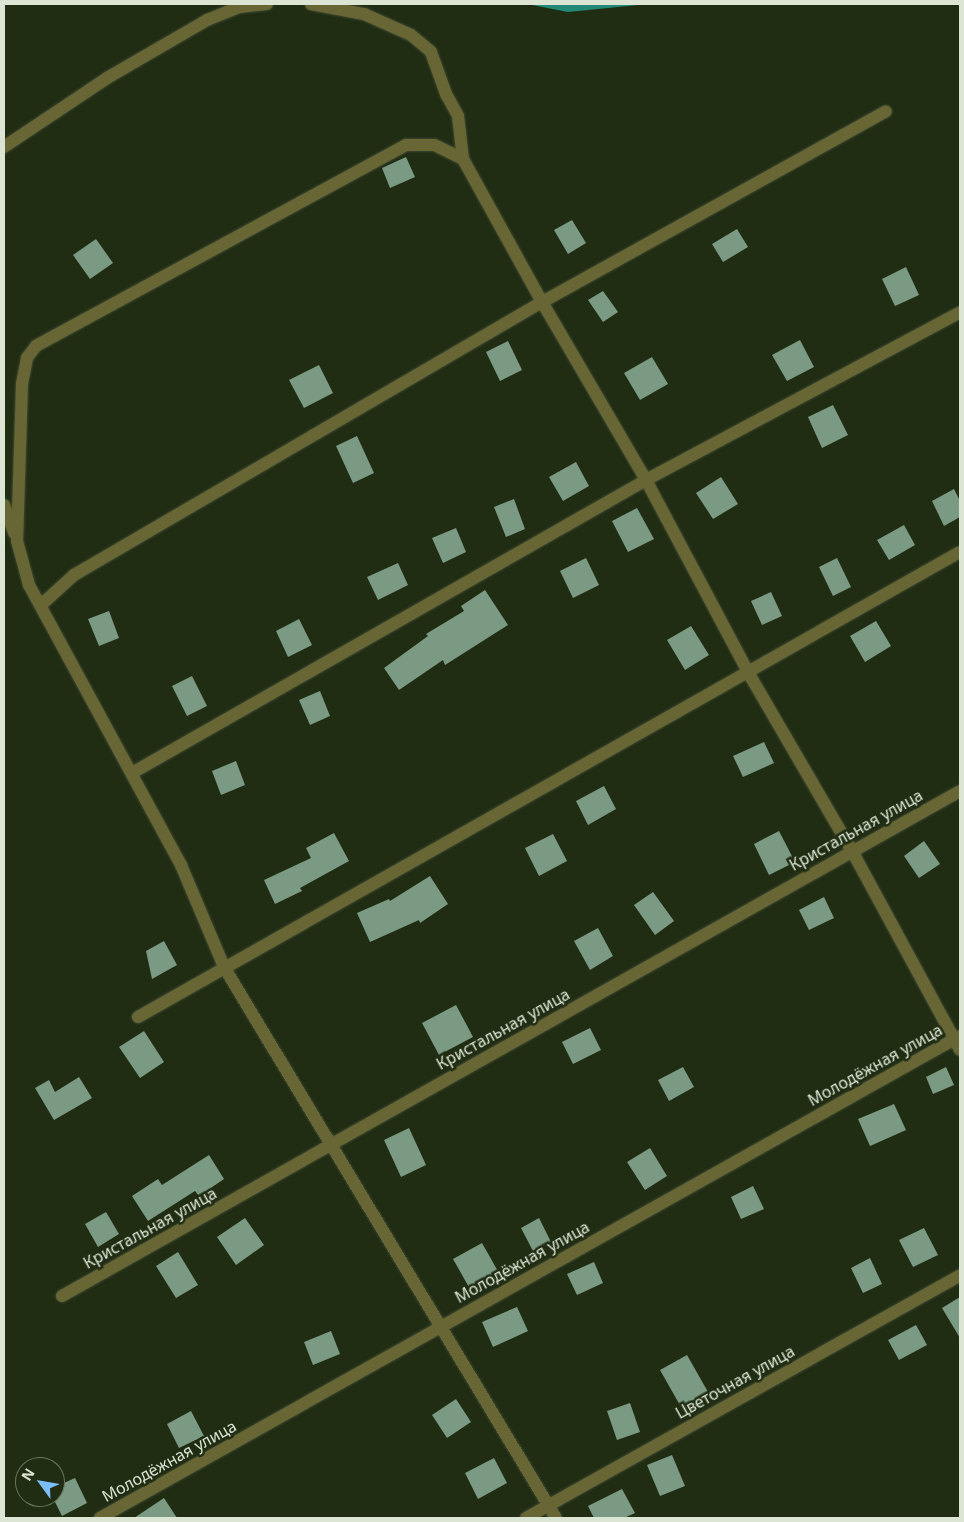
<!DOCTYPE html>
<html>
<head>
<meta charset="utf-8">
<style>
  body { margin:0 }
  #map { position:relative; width:964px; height:1522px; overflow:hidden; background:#202d13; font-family:"Noto Sans",sans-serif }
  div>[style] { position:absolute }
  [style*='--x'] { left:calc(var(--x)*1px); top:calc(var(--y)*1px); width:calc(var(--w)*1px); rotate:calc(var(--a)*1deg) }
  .water>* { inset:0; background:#218976 }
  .building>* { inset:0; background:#7b9a84 }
  .roads { filter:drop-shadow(0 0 1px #3e4a32) drop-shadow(0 0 1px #3e4a32) }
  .minor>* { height:12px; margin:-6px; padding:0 6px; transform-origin:6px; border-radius:6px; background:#686634 }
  span { translate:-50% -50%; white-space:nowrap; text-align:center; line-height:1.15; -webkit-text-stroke:5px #202d13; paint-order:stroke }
  .street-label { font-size:16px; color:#dce4d4 }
  .frame { position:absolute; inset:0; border:5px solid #dce4d4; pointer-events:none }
  .north { position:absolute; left:15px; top:1457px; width:50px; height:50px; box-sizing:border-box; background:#202d13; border:1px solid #6b7660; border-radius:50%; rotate:302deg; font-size:14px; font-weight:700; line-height:20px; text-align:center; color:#dce4d4 }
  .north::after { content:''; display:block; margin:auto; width:18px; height:22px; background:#7cbef9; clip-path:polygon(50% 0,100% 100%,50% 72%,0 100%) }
</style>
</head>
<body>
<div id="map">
  <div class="water">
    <div style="clip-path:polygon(527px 4px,648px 4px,568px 12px)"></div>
  </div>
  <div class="building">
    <div style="clip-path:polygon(406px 157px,415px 177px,390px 188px,382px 168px)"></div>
    <div style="clip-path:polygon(572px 220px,586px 243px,568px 254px,554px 230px)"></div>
    <div style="clip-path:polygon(737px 229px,748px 247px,723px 262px,712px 244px)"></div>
    <div style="clip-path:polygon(96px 239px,113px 263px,90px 279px,73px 255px)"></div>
    <div style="clip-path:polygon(906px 267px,919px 295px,895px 306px,882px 279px)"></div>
    <div style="clip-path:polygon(603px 291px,618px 312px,603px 322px,588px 300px)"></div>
    <div style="clip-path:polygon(800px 340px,814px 367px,787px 381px,772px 355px)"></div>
    <div style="clip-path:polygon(508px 341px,522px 370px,500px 381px,486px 352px)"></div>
    <div style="clip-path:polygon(652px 357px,668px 384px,640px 400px,624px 373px)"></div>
    <div style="clip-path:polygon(319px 365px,333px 393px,304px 408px,289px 380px)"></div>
    <div style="clip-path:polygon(833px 405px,848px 435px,822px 448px,808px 417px)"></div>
    <div style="clip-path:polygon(357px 436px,374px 473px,353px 483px,336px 446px)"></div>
    <div style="clip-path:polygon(576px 462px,589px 486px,563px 501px,549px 477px)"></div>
    <div style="clip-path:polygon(721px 477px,738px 504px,713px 519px,696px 493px)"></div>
    <div style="clip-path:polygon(954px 489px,960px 501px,960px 517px,944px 526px,932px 501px)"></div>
    <div style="clip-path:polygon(514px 499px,525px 529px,506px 537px,494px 507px)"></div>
    <div style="clip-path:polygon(637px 508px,654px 539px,628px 552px,612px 521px)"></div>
    <div style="clip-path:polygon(904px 525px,915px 545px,889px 560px,877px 540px)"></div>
    <div style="clip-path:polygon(456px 528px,466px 552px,443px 563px,432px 538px)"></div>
    <div style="clip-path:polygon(586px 558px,599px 585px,573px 598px,560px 571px)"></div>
    <div style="clip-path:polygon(837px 558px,851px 587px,833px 596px,819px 567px)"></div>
    <div style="clip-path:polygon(398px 563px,408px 585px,378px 600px,367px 577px)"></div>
    <div style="clip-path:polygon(485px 590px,508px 625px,445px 665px,443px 660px,399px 690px,384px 668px,428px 636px,426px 634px,464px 611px,461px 606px)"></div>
    <div style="clip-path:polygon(771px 592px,782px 616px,762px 625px,751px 601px)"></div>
    <div style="clip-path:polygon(109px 611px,119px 638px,99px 646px,88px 619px)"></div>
    <div style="clip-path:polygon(299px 619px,312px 645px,288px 657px,276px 631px)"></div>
    <div style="clip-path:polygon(876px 621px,891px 646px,865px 662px,850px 636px)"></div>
    <div style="clip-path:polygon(691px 626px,709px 655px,685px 670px,667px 640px)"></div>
    <div style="clip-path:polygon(192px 676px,207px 706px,187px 716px,172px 686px)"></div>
    <div style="clip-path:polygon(320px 691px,330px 716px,310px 725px,299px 700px)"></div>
    <div style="clip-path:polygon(764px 742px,774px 763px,743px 777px,733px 756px)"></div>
    <div style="clip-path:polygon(236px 761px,245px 785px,221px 795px,212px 771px)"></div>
    <div style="clip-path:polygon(604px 786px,616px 809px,588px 825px,576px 801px)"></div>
    <div style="clip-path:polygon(779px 831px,795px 862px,769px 875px,754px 844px)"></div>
    <div style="clip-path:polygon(334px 833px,349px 861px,300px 888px,302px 891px,275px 904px,264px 880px,311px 858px,306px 848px)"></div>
    <div style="clip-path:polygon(553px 834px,567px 861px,539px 876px,525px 848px)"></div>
    <div style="clip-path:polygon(924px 841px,940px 864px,919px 878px,904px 856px)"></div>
    <div style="clip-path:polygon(430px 876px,448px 904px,420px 923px,419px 920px,370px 942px,357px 913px,389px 899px,390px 901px)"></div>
    <div style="clip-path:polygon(653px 892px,674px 921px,655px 935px,634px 905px)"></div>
    <div style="clip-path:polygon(824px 897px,834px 918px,809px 930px,799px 910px)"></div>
    <div style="clip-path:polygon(598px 928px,613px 956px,590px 970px,574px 941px)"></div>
    <div style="clip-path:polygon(164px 941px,177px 965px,152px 979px,146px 951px)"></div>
    <div style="clip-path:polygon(456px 1005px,473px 1037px,439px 1055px,422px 1023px)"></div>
    <div style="clip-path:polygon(590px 1028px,601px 1050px,573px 1064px,562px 1042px)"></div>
    <div style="clip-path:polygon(144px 1031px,164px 1062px,140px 1078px,119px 1047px)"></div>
    <div style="clip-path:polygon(683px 1067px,694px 1087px,669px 1101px,658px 1080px)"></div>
    <div style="clip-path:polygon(946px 1067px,954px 1085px,933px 1094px,926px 1077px)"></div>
    <div style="clip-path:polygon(79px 1077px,92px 1098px,54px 1120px,35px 1088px,49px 1080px,55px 1092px)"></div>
    <div style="clip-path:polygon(894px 1104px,906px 1130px,870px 1146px,858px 1119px)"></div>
    <div style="clip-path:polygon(409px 1128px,426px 1165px,401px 1177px,384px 1140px)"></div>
    <div style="clip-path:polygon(650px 1148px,667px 1176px,645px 1190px,627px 1162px)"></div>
    <div style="clip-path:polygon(209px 1155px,224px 1179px,199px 1196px,195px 1191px,148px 1221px,132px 1196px,158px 1179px,162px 1185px)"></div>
    <div style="clip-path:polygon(753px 1186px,764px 1209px,741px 1219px,731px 1197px)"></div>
    <div style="clip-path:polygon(106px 1212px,119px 1234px,98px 1247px,85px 1224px)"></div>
    <div style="clip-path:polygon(245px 1218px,264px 1245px,236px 1265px,217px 1237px)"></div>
    <div style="clip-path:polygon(539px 1218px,551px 1242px,533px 1251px,521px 1228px)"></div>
    <div style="clip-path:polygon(924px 1228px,938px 1255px,913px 1267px,899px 1240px)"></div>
    <div style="clip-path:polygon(482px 1243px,499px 1273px,470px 1289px,453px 1259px)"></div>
    <div style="clip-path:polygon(178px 1252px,198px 1285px,176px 1298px,156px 1266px)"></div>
    <div style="clip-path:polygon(870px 1258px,882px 1284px,863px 1293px,851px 1268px)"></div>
    <div style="clip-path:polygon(594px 1262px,603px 1283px,577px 1295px,567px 1274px)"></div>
    <div style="clip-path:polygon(960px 1297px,960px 1338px,942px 1308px)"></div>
    <div style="clip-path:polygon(517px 1307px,528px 1331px,493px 1347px,482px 1322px)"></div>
    <div style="clip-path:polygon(916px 1325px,927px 1345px,899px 1360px,888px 1340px)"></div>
    <div style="clip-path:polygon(331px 1331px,340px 1354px,313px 1365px,304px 1342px)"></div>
    <div style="clip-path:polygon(687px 1355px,708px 1392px,681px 1407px,660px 1370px)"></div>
    <div style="clip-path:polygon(456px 1399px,471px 1422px,447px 1438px,432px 1415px)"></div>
    <div style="clip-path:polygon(630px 1403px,640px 1432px,617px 1440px,607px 1411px)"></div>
    <div style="clip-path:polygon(191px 1411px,204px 1436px,179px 1448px,167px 1424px)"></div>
    <div style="clip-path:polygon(672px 1455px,685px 1486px,660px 1496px,647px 1465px)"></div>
    <div style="clip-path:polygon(494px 1458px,507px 1483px,478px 1499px,465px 1473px)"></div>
    <div style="clip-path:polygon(75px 1478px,87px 1503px,62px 1516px,55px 1502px,55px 1487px)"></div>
    <div style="clip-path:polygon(622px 1489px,635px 1513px,624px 1518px,594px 1518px,588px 1506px)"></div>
    <div style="clip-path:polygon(164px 1498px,177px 1518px,134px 1518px)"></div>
  </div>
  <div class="roads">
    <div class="minor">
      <div style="--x:311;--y:4;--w:54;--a:10.7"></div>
      <div style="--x:364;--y:14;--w:51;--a:24.1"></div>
      <div style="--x:411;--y:35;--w:26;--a:40"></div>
      <div style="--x:431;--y:52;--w:45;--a:70.3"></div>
      <div style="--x:446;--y:94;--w:25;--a:61"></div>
      <div style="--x:458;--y:116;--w:43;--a:83.4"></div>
      <div style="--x:463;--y:159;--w:163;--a:61.1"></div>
      <div style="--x:542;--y:302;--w:206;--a:59.7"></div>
      <div style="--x:646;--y:480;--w:220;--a:62"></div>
      <div style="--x:749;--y:674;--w:205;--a:59.8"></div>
      <div style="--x:852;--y:851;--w:226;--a:61.5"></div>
      <div style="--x:4;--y:147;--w:124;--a:-33.8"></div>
      <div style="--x:107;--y:78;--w:116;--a:-30.1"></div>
      <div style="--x:207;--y:20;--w:35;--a:-22"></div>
      <div style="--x:239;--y:7;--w:28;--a:-6"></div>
      <div style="--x:463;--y:159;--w:32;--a:-154"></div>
      <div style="--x:434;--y:145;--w:28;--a:180"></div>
      <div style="--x:406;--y:145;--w:421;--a:151.5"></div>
      <div style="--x:36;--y:346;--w:15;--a:127"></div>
      <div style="--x:27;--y:358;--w:26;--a:101"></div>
      <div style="--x:22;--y:384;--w:157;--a:91.8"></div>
      <div style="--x:17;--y:541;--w:46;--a:74.7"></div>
      <div style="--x:29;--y:585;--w:319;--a:61.5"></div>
      <div style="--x:181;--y:865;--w:111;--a:67.1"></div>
      <div style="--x:224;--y:967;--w:643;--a:58.93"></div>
      <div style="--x:4;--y:505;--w:30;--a:70"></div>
      <div style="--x:41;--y:605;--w:45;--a:-42.3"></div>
      <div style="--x:74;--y:575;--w:542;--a:-30.26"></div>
      <div style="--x:542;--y:302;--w:393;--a:-29"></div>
      <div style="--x:132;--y:773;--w:592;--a:-29.68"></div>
      <div style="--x:646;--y:480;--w:356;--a:-28.1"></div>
      <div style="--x:138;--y:1017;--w:944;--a:-29.5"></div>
      <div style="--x:62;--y:1296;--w:1030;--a:-29.35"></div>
      <div style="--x:100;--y:1518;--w:986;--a:-29.27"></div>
      <div style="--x:526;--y:1518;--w:497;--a:-29.2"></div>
    </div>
  </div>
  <div class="street-label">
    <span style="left:856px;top:830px;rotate:-29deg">Кристальная улица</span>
    <span style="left:503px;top:1029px;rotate:-29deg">Кристальная улица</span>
    <span style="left:875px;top:1065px;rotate:-29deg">Молодёжная улица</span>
    <span style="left:150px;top:1228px;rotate:-29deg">Кристальная улица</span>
    <span style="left:522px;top:1262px;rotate:-29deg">Молодёжная улица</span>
    <span style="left:735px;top:1382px;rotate:-29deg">Цветочная улица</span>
    <span style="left:169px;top:1461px;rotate:-29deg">Молодёжная улица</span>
  </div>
  <div class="frame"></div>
  <div class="north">N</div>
</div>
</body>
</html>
